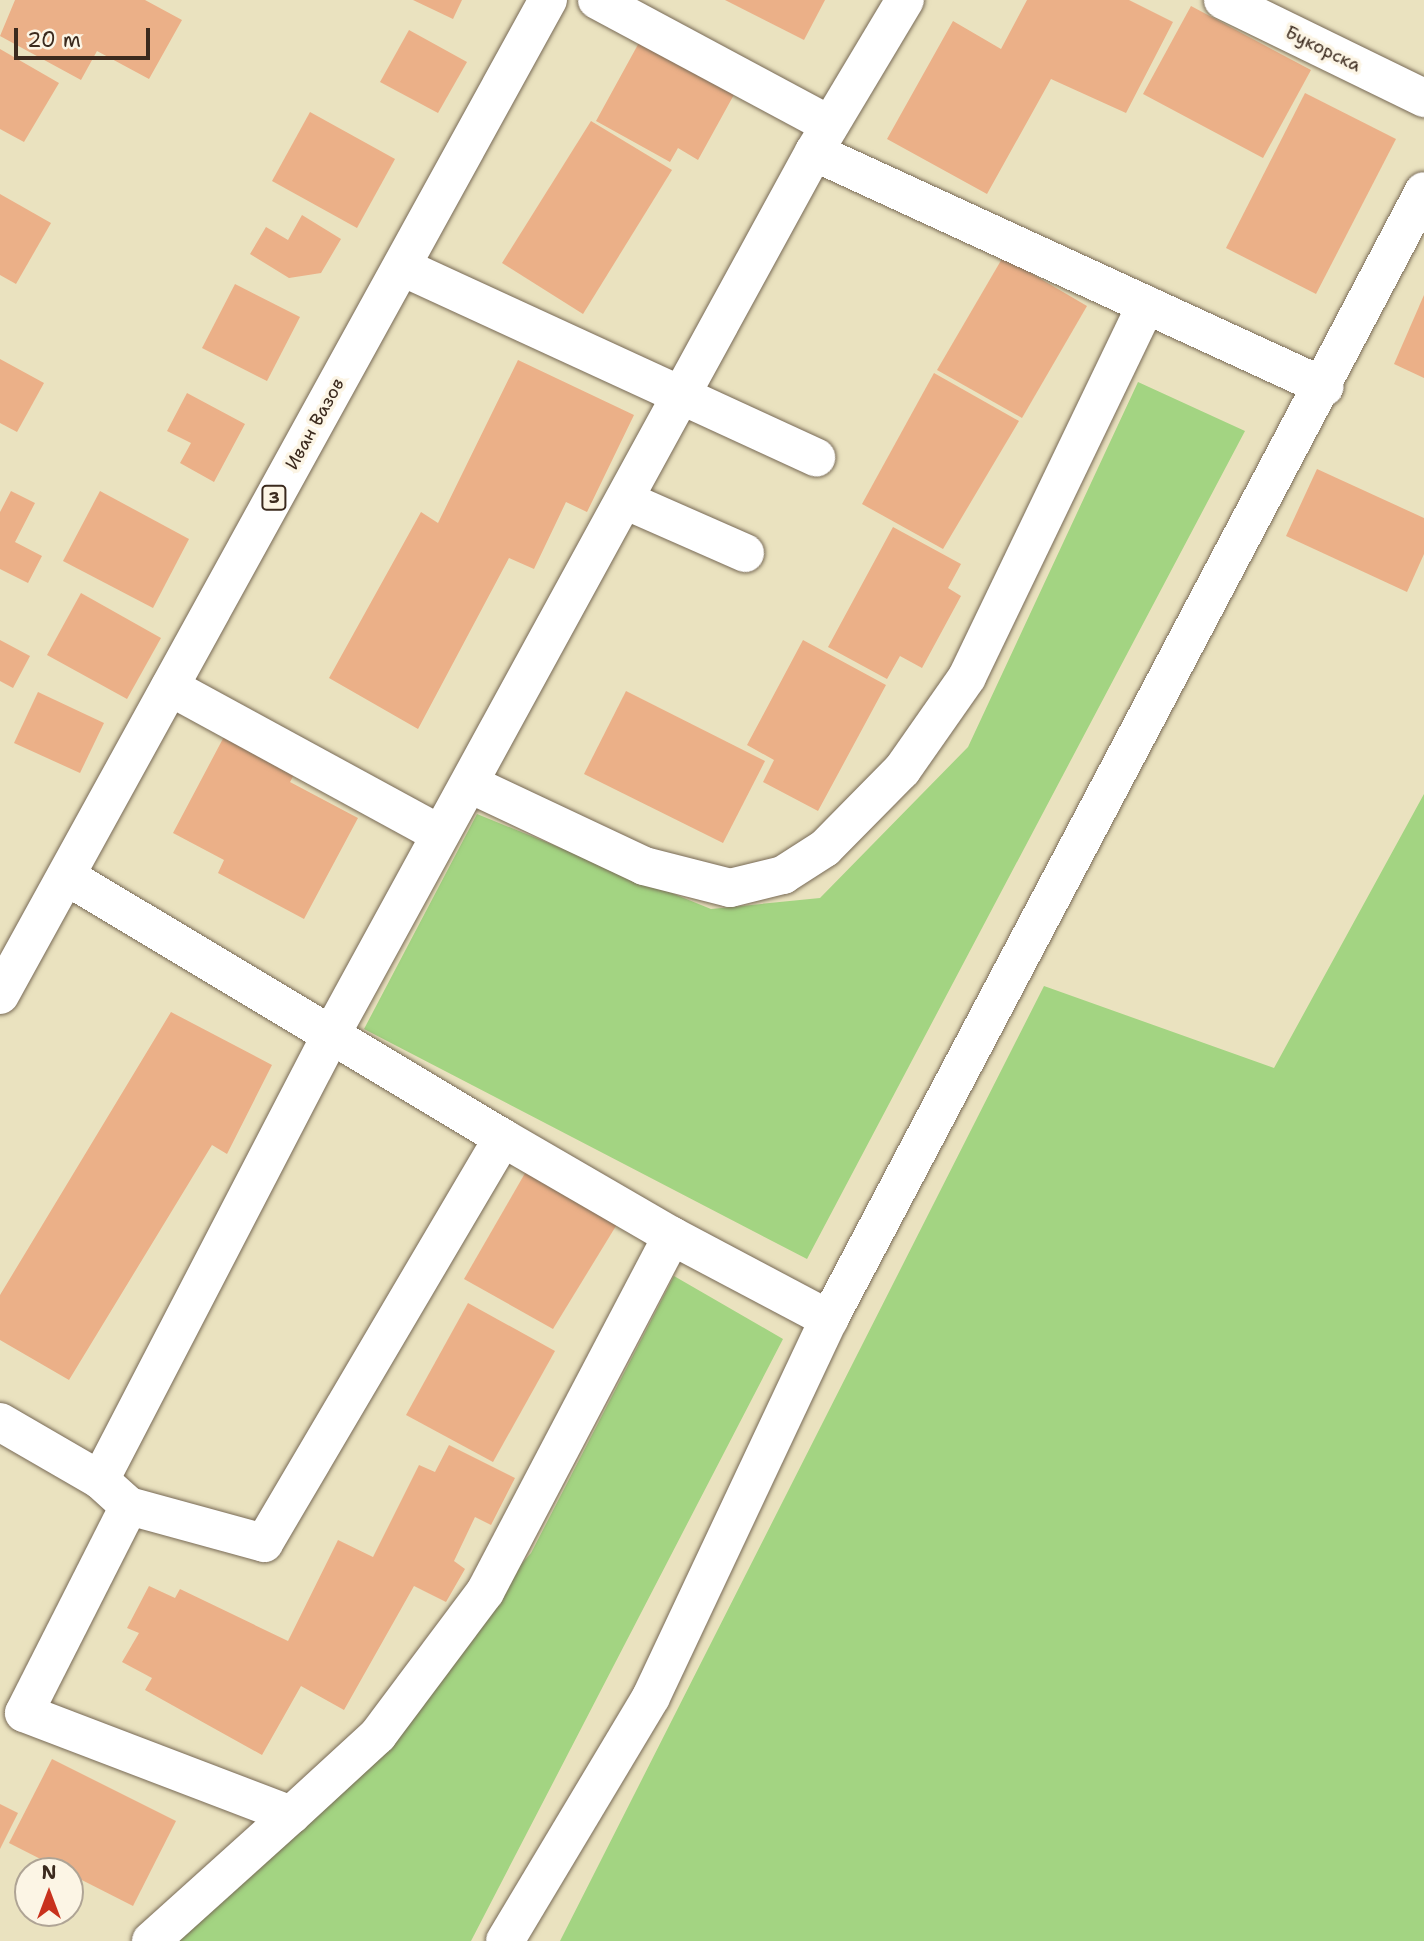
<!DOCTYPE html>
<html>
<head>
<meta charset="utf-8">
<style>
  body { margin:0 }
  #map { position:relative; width:1424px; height:1941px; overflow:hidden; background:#eae2bf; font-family:"Shantell Sans",sans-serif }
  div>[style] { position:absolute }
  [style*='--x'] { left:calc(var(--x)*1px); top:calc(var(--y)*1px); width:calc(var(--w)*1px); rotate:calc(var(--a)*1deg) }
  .green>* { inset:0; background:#a3d482 }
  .building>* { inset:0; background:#ebb088 }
  .roads { filter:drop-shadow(0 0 2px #786a56) drop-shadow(0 0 2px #786a56) }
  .minor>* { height:38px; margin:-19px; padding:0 19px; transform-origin:19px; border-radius:19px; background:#fff }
  .major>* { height:38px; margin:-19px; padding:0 19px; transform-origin:19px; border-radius:19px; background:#fff }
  span { translate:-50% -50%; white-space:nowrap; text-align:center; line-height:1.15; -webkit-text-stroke:7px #fcf5e5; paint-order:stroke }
  .shield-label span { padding:2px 5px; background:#fcf5e5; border:2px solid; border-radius:5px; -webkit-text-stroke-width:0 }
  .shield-label { font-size:16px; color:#3b2a1e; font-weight:700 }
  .street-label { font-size:18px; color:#3b2a1e }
  .north { position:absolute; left:14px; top:1857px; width:70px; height:70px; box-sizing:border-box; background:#fcf5e5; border:2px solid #afa495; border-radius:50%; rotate:0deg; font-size:19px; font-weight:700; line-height:28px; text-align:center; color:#3b2a1e }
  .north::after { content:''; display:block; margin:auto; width:24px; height:32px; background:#c8321e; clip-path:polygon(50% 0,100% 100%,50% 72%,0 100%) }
  .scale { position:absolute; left:14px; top:28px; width:136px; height:32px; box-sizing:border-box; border:4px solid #3b2a1e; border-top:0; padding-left:9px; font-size:21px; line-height:24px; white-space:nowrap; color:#3b2a1e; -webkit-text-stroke:5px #fcf5e5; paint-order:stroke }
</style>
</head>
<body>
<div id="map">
  <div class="green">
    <div style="clip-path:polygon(1138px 382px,1245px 431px,807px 1259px,364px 1029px,477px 814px,711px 909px,820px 898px,968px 747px)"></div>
    <div style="clip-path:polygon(1424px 794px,1424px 1941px,560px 1941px,1044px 986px,1274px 1068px)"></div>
    <div style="clip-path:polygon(674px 1276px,783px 1339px,471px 1941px,178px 1941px,262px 1867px,531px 1553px)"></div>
  </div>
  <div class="building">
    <div style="clip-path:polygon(15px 0,145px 0,182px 20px,149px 79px,97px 51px,81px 80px,0 36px)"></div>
    <div style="clip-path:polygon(413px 0,462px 0,453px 19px)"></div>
    <div style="clip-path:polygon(725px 0,825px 0,804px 40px)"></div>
    <div style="clip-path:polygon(1027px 0,1129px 0,1173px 22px,1126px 113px,1051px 79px,987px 194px,887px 139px,953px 21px,1001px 49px)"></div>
    <div style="clip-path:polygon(1191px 6px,1311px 70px,1263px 158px,1143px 94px)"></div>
    <div style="clip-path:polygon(409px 30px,467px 62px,438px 113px,380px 82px)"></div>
    <div style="clip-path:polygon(641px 39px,736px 91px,698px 160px,678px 148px,670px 162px,596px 121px)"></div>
    <div style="clip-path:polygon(0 49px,59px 83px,24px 142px,0 129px)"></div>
    <div style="clip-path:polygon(1305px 93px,1396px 139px,1316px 294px,1226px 248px)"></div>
    <div style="clip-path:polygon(310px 112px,395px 159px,357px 228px,272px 181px)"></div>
    <div style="clip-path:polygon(591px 121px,672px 170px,583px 314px,502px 263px)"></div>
    <div style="clip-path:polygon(0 194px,51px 223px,16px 284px,0 275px)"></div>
    <div style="clip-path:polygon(302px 215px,341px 239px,321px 273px,289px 278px,250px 254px,266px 227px,288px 240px)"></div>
    <div style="clip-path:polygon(1003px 257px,1087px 306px,1022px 418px,937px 370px)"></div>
    <div style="clip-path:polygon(235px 284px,300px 317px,267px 381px,202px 348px)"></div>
    <div style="clip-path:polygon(1424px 295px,1424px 378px,1394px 364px)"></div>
    <div style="clip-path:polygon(0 359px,44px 383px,17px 432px,0 423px)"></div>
    <div style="clip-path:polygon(518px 360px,634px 415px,587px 512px,566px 502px,534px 569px,509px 558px,418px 729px,329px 678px,421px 512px,438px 523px)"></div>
    <div style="clip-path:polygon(934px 373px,1019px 421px,943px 549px,862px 504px)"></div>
    <div style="clip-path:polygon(187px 393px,245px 424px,214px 482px,180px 463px,191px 443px,167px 431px)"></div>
    <div style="clip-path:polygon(1317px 469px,1424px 518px,1424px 554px,1407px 592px,1286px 536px)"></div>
    <div style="clip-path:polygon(11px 491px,35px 503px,15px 542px,42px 556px,28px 583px,0 569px,0 512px)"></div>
    <div style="clip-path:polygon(100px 491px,189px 539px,153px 608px,63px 561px)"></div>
    <div style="clip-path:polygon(893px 527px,961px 564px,948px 588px,961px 596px,922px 668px,900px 656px,887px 679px,828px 647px)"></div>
    <div style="clip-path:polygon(81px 593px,161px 638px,127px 699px,47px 655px)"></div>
    <div style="clip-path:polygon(0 640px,30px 656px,13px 688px,0 681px)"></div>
    <div style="clip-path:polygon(803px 640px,886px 685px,818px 811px,763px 782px,774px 760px,747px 745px)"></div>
    <div style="clip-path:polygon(626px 691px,765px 761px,723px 843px,584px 774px)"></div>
    <div style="clip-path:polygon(38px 692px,104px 723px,80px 773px,14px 743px)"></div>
    <div style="clip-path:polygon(227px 731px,298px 767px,290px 782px,358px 818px,304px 919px,218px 873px,224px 860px,173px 833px)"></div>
    <div style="clip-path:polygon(171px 1012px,272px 1065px,227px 1154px,212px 1145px,69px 1380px,0 1340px,0 1295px)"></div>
    <div style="clip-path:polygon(528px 1168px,619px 1221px,553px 1329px,464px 1279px)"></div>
    <div style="clip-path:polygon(468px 1303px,555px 1351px,493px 1462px,406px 1415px)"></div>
    <div style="clip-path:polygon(449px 1445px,515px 1478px,491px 1525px,475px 1517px,454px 1561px,465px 1569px,446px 1602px,414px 1586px,344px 1710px,301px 1686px,262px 1755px,145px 1690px,152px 1678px,122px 1662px,139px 1633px,127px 1628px,149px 1586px,175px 1598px,180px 1589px,288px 1641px,338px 1540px,373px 1557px,419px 1465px,435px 1472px)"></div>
    <div style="clip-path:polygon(52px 1759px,176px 1821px,133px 1906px,9px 1843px)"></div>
    <div style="clip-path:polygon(0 1804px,18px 1813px,0 1849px)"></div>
  </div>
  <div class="roads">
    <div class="minor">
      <div style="--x:597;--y:0;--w:264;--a:28.2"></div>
      <div style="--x:1223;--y:0;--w:224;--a:26"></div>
      <div style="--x:814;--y:152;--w:562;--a:24.7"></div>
      <div style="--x:402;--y:267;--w:456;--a:24.7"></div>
      <div style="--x:627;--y:501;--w:129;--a:23.8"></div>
      <div style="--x:170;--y:687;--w:307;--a:28.6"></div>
      <div style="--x:470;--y:784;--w:192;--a:25.2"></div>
      <div style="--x:644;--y:866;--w:89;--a:14.3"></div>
      <div style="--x:730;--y:888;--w:55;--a:-13.8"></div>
      <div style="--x:783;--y:875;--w:50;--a:-32.7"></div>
      <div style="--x:825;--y:848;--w:110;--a:-45.4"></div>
      <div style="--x:902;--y:770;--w:113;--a:-55"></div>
      <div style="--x:967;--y:677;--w:413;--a:-64.3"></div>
      <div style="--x:66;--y:876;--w:510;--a:30.94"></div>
      <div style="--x:503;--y:1138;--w:195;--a:30.1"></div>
      <div style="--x:672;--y:1236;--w:178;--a:27.9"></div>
      <div style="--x:0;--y:1422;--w:116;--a:30.1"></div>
      <div style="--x:100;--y:1480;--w:39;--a:42"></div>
      <div style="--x:129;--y:1506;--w:140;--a:15.3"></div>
      <div style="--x:264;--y:1543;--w:470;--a:-59.5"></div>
      <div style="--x:100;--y:1480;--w:504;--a:-62.57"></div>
      <div style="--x:332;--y:1033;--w:1004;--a:-61.32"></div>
      <div style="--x:814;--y:152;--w:177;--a:-59.1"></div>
      <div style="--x:129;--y:1506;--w:232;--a:116.9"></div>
      <div style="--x:24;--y:1713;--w:286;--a:20.9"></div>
      <div style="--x:291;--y:1815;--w:118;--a:-42.6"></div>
      <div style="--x:378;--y:1735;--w:179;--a:-53.2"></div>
      <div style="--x:485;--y:1592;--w:402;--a:-62.3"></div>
      <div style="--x:151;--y:1941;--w:188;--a:-42"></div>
      <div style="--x:505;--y:1941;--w:284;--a:-59.1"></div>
      <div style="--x:651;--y:1697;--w:418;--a:-64.8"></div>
      <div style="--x:829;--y:1319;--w:1275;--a:-62.19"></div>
    </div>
    <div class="major">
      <div style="--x:0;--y:995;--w:1136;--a:-61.16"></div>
    </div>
  </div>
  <div class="shield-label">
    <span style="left:274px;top:498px">3</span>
  </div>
  <div class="street-label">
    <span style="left:1323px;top:49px;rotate:26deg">Букорска</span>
    <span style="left:315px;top:424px;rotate:-61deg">Иван Вазов</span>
  </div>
  <div class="north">N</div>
  <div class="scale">20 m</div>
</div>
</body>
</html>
